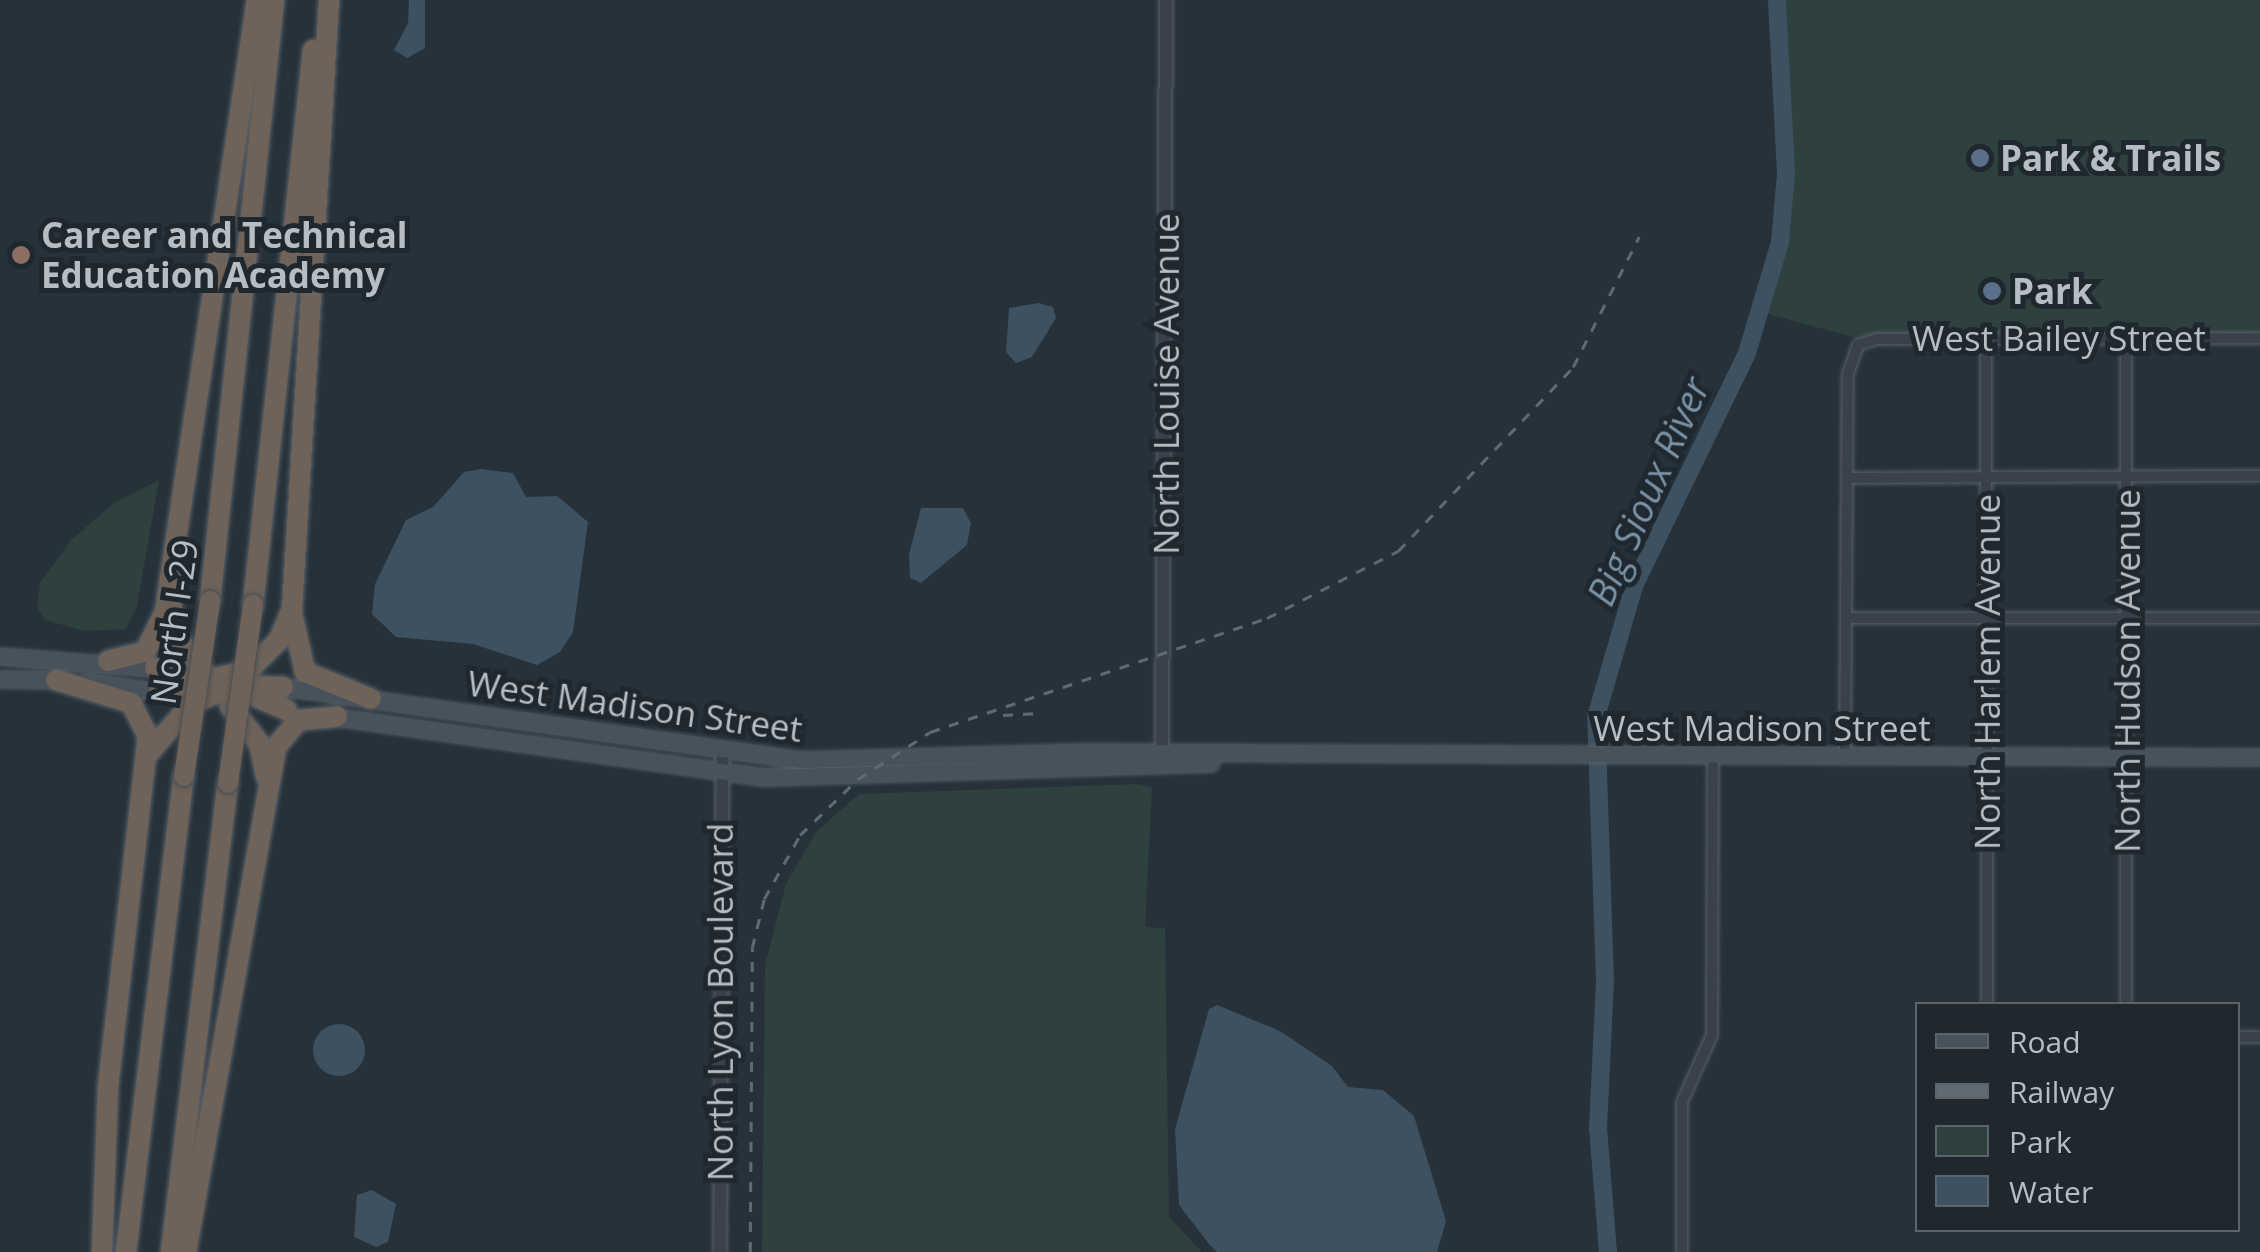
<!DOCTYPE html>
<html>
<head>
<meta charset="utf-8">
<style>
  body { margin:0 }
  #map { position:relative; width:2260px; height:1252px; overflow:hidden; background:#263139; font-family:"Open Sans",sans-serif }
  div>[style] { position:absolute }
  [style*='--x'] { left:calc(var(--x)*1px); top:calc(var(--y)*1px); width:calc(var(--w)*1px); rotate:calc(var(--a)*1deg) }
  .green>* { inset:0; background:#2e413e }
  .water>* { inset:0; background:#3e5160 }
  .round { border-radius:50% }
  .river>* { height:18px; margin:-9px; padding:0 9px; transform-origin:9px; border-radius:9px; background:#3e5160 }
  .roads { filter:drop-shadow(0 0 2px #586068) drop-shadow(0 0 2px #586068) }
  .minor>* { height:10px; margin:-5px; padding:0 5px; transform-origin:5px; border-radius:5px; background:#39424a }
  .tertiary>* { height:12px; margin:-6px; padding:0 6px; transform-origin:6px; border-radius:6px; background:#39424a }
  .secondary>* { height:15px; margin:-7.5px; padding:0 7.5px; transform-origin:7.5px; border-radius:7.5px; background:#48525c }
  .motorway>* { height:20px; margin:-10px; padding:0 10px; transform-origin:10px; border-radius:10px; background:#6f6258 }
  .rail>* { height:2.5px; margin-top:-1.25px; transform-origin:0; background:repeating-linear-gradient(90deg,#606a73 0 10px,transparent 0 20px) }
  .bridges { filter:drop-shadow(0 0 2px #454d55) drop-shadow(0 0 2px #454d55) }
  .motorway-bridge>* { height:20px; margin:-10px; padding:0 10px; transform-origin:10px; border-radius:10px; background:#6f6258 }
  .dots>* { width:28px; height:28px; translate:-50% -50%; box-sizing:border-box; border:5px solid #1f272f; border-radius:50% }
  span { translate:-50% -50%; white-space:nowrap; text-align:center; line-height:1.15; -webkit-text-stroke:10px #1f272f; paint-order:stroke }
  .poi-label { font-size:35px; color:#b5bec5; font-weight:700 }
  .left { translate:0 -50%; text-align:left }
  .street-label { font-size:35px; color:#b5bec5 }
  .water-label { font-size:38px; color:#7a92a5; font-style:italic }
  .legend { position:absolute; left:1915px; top:1002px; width:325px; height:230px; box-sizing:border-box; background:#1f272f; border:2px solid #5b636b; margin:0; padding:12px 18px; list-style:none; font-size:30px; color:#b5bec5 }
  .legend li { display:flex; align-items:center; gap:20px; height:50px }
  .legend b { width:50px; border:2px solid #5b636b }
</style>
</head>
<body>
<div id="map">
  <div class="green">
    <div style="clip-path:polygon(1777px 0,2260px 0,2260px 338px,1867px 341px,1761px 312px,1785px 209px)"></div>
    <div style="clip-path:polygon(159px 480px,137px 606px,126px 629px,84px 631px,45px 620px,37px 608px,40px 583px,71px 540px,114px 503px)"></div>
    <div style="clip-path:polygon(1136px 784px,1152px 787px,1145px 927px,1165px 928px,1169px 1217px,1202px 1252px,762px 1252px,765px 965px,786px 884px,816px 832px,859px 794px)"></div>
  </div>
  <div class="water">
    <div style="clip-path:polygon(409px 0,425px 0,425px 48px,407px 58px,394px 50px,408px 23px)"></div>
    <div style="clip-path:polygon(1038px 303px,1053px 307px,1056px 318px,1032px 357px,1016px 363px,1006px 352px,1009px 308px)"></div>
    <div style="clip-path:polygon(481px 469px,513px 473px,526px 497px,557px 496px,588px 522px,573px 632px,560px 652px,537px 665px,473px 644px,396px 637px,372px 614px,375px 584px,406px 520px,433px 507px,464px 472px)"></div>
    <div style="clip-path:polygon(921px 508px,963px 508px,971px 523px,967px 545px,921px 583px,910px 578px,909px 554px)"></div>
    <div style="clip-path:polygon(1217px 1005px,1280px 1031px,1332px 1066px,1348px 1087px,1383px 1090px,1414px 1116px,1446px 1221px,1437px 1252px,1217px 1252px,1209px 1244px,1179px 1205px,1175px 1129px,1209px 1009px)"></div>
    <div class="round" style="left:313px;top:1024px;width:52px;height:52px"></div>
    <div style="clip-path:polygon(372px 1190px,396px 1204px,388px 1242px,376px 1247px,354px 1237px,357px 1195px)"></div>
  </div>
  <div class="river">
    <div style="--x:1608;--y:1252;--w:123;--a:-94.6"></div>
    <div style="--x:1598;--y:1129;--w:147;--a:-87.3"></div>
    <div style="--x:1605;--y:982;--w:265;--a:-91.9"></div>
    <div style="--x:1596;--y:717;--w:136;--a:-73.8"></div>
    <div style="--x:1634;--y:586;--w:259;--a:-64.1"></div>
    <div style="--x:1747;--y:353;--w:116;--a:-73.4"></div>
    <div style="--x:1780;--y:242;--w:69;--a:-85"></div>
    <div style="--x:1786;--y:173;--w:173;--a:-93"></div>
  </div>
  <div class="roads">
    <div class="minor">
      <div style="--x:2126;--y:338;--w:666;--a:90"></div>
      <div style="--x:1986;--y:339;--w:665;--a:89.91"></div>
      <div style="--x:1848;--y:478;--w:412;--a:-0.3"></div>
      <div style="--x:1847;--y:618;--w:413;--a:0"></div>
      <div style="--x:1845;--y:759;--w:385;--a:-89.6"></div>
      <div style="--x:1848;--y:374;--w:31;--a:-71"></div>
      <div style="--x:1858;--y:345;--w:20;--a:-18"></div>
      <div style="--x:1877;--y:339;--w:383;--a:-0.1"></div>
      <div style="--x:2238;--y:1037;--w:22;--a:0"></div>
      <div style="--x:1682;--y:1252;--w:150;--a:-90"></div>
      <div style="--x:1682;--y:1102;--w:73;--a:-65.9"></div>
      <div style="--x:1712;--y:1035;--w:277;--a:-89.8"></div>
    </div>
    <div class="tertiary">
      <div style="--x:1162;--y:760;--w:760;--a:-89.7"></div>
      <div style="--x:720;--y:1252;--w:499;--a:-89.7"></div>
    </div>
    <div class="secondary">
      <div style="--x:0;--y:656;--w:166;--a:4.5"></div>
      <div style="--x:0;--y:679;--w:63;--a:0.9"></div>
      <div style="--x:86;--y:682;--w:82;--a:7.7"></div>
      <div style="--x:277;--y:686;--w:529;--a:8.04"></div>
      <div style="--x:801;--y:760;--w:292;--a:-1.6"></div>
      <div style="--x:1093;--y:752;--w:1167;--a:0.25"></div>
      <div style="--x:329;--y:716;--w:440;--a:8"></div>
      <div style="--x:765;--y:777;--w:446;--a:-1.8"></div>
    </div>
    <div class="motorway">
      <div style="--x:210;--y:601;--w:604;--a:-83.92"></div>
      <div style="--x:171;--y:605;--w:38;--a:75"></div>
      <div style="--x:181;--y:642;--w:41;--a:52.9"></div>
      <div style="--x:206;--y:675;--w:88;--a:23.4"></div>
      <div style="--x:253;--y:605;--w:558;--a:-83.83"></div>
      <div style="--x:293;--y:618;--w:55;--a:77.5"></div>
      <div style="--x:305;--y:672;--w:71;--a:22.2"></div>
      <div style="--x:108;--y:661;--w:38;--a:-14"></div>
      <div style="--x:145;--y:652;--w:45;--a:-63.4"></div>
      <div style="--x:165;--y:612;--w:619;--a:-81.45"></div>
      <div style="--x:155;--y:668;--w:51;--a:23.1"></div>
      <div style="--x:56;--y:680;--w:78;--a:17"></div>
      <div style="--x:131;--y:703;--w:37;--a:63"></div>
      <div style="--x:148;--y:736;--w:353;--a:96.5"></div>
      <div style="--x:108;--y:1087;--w:165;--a:92.1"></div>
      <div style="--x:159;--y:692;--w:93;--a:-13.7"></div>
      <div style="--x:249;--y:670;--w:42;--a:-45"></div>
      <div style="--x:279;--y:640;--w:34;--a:-67"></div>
      <div style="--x:292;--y:609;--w:610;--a:-86.52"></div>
      <div style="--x:230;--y:706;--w:47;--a:51.9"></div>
      <div style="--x:259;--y:743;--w:34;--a:78"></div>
      <div style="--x:149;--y:753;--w:66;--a:-49.3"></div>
      <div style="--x:192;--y:703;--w:46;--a:-21.6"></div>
      <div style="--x:235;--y:686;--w:48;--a:1.2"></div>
      <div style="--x:126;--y:1252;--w:480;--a:-83.1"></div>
      <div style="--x:171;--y:1252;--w:472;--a:-83.1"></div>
      <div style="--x:186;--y:1252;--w:513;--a:-79.89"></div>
      <div style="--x:276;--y:747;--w:35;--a:-50"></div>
      <div style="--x:299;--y:720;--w:38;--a:-5"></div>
    </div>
  </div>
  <div class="rail">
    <div style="--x:1003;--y:715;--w:36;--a:-3"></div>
    <div style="--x:750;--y:1252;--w:304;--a:-89.6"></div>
    <div style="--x:752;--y:948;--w:50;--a:-76.2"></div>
    <div style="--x:764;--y:899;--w:73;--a:-60.6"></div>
    <div style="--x:800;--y:835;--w:81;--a:-44"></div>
    <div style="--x:858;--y:779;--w:86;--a:-33.1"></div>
    <div style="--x:930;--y:732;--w:356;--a:-18.7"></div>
    <div style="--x:1267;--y:618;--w:147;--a:-27.1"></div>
    <div style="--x:1398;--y:551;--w:254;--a:-46.4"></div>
    <div style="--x:1573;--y:367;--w:146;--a:-63.1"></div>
  </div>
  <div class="bridges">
    <div class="motorway-bridge">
      <div style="--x:184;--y:776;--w:177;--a:-81.5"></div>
      <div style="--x:228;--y:783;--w:180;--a:-82"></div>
    </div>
  </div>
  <div class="dots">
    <div style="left:1980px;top:158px;background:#5c6f8a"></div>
    <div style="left:21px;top:255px;background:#8d6e63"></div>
    <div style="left:1992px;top:291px;background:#5c6f8a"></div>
  </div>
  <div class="poi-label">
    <span class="left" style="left:2000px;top:158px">Park &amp; Trails</span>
    <span class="left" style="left:41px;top:255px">Career and Technical<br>Education Academy</span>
    <span class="left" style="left:2012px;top:291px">Park</span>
  </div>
  <div class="street-label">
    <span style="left:2059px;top:338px">West Bailey Street</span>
    <span style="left:1166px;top:384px;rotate:-90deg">North Louise Avenue</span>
    <span style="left:174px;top:622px;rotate:-82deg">North I-29</span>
    <span style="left:2127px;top:671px;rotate:-90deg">North Hudson Avenue</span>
    <span style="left:1987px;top:672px;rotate:-90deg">North Harlem Avenue</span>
    <span style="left:635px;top:706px;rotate:8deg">West Madison Street</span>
    <span style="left:1762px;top:728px">West Madison Street</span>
    <span style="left:720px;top:1002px;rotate:-90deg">North Lyon Boulevard</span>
  </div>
  <div class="water-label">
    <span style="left:1648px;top:491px;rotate:-66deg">Big Sioux River</span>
  </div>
  <ul class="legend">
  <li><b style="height:12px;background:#48525c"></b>Road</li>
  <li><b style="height:12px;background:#606a73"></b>Railway</li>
  <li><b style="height:28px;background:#2e413e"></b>Park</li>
  <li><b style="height:28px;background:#3e5160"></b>Water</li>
  </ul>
</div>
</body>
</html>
